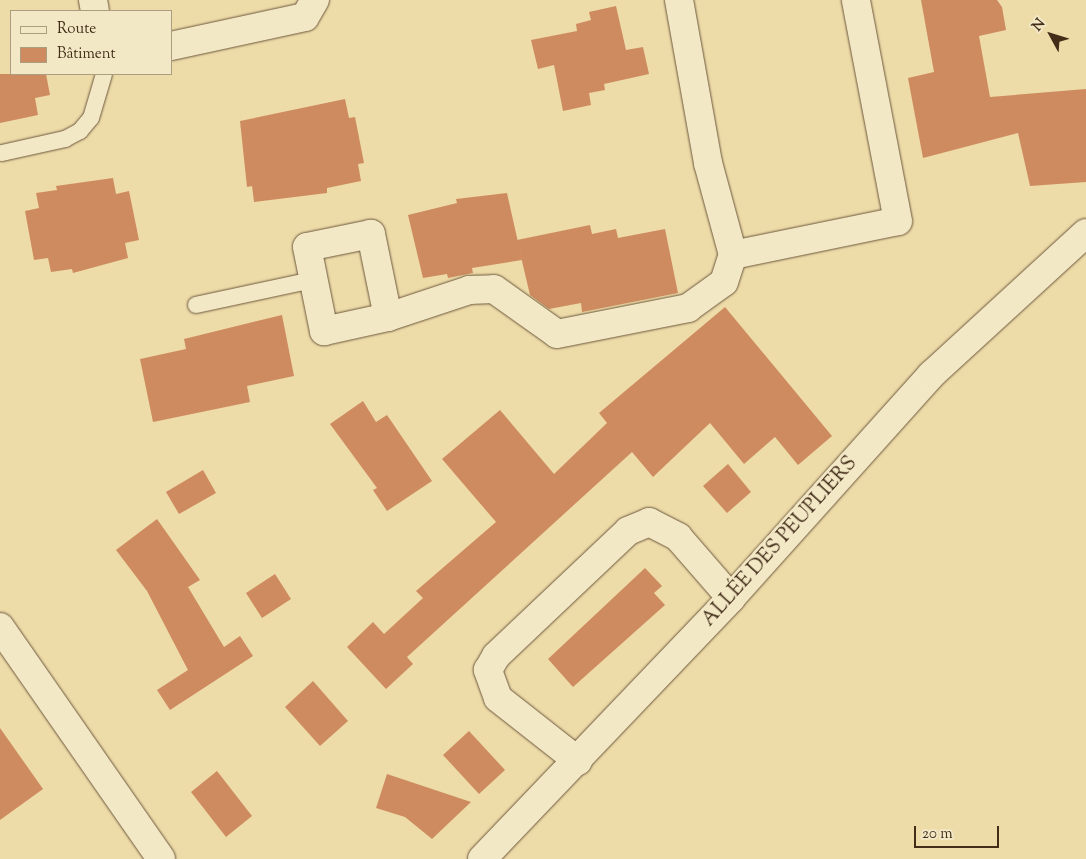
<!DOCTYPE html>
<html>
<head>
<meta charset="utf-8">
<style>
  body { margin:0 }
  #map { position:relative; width:1086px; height:859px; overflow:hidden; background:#eddba8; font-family:"Sorts Mill Goudy",serif }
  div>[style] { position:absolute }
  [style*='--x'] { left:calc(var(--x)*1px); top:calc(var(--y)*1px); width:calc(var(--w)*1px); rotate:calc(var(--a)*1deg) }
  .building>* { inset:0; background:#cf8b60 }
  .roads { filter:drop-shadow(0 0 1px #6d583d) drop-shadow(0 0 1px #6d583d) }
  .service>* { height:16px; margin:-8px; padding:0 8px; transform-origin:8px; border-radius:8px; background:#f3e8c6 }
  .minor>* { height:28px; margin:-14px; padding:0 14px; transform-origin:14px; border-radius:14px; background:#f3e8c6 }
  .secondary>* { height:28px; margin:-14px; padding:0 14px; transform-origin:14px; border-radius:14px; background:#f3e8c6 }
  span { translate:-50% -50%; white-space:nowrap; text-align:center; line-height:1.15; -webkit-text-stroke:5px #f3e8c6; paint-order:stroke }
  .street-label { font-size:20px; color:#422d19 }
  .legend { position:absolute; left:10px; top:10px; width:162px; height:65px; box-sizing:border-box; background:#f3e8c6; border:1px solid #ac9d81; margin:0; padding:6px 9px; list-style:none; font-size:15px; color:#422d19 }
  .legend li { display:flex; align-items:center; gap:10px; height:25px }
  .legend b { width:25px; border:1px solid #ac9d81 }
  .north { position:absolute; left:1026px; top:10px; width:50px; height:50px; -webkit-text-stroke:4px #f3e8c6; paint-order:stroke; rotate:309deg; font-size:14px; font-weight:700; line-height:20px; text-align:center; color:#422d19 }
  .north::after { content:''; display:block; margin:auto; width:18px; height:22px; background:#422d19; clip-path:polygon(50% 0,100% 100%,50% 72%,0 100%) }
  .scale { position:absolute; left:914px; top:826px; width:85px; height:22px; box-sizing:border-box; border:2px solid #422d19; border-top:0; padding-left:6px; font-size:15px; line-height:18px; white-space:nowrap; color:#422d19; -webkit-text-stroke:4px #f3e8c6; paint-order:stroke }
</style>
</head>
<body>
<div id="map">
  <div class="building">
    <div style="clip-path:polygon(921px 0,997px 0,1002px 7px,1006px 30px,979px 36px,990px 97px,1086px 89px,1086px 182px,1030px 186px,1018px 133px,923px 158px,908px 78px,934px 72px)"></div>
    <div style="clip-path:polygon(616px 6px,626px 50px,643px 47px,649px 74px,604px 84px,605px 90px,589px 93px,591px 105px,563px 111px,554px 65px,538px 69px,531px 40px,577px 31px,576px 24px,591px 20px,589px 12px)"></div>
    <div style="clip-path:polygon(0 74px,46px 74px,50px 95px,35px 98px,38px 115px,0 123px)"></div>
    <div style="clip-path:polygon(345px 99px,349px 118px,355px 117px,364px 163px,358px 164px,361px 181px,327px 188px,327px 193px,254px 202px,252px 186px,247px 187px,240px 121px)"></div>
    <div style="clip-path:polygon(113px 178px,116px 194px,129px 191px,139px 240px,125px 243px,128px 258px,73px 273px,72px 269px,51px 272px,48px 258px,34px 260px,25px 211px,39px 208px,36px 193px,57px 190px,56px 186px)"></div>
    <div style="clip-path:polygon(507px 193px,522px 260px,472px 268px,473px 273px,448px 278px,447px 274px,423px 278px,408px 215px,457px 203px,456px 199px)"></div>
    <div style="clip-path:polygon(590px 225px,592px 234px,616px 229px,618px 238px,665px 229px,678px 293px,582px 312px,581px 303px,549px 309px,530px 295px,517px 240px)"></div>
    <div style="clip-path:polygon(725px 307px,832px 436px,798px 465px,775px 437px,744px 464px,710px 423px,653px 477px,632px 452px,407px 657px,413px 664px,386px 689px,347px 647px,373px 622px,384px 634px,423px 598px,416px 591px,496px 522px,442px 459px,500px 410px,554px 474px,607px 423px,599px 413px)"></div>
    <div style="clip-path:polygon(282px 315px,294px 376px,247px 386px,250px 402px,153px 422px,140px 359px,186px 349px,184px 339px)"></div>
    <div style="clip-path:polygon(363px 401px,376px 422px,387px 415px,432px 481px,387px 511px,373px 490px,377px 488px,330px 424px)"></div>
    <div style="clip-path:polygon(728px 464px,751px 492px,727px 513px,703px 486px)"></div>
    <div style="clip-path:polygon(203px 470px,216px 493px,179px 514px,166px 492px)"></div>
    <div style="clip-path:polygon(157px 519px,200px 580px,188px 587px,224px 647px,240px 636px,253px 656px,170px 710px,157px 690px,188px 670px,147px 591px,116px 550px)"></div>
    <div style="clip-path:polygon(645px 568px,662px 586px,654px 593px,665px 605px,573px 687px,548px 659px)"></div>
    <div style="clip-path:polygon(275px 574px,291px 599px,262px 618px,246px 593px)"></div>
    <div style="clip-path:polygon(313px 681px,348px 721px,320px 746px,285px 707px)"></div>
    <div style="clip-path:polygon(0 728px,43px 789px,0 820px)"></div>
    <div style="clip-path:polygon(469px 731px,505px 770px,479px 794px,443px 755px)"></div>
    <div style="clip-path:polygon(217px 771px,252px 816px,226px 837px,191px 792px)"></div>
    <div style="clip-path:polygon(387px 774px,471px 802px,432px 839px,405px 817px,376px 808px)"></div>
  </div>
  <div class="roads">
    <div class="service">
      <div style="--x:2;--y:153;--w:65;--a:-12.5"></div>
      <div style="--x:65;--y:139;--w:17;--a:-28"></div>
      <div style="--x:80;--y:131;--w:17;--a:-50"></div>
      <div style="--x:91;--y:118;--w:46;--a:-73.5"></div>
      <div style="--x:196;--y:305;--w:120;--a:-12.1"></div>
    </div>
    <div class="minor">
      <div style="--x:93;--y:0;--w:11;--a:80"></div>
      <div style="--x:679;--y:0;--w:166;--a:79.9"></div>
      <div style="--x:708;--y:163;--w:95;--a:74.8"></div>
      <div style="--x:171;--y:46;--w:137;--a:-12.2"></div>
      <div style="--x:305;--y:17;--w:20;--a:-60"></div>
      <div style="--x:733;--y:255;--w:168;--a:-11.6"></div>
      <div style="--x:898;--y:221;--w:225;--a:-100.8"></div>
      <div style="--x:388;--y:317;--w:85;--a:-101.6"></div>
      <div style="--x:371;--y:234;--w:65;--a:168.5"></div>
      <div style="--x:307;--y:247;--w:86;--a:78.6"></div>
      <div style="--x:324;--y:331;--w:66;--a:-12.3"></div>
      <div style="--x:388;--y:317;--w:85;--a:-18.4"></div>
      <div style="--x:469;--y:290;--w:25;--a:-2"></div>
      <div style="--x:494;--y:289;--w:77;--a:35.5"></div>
      <div style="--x:557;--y:334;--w:134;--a:-11.2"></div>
      <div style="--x:688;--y:308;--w:44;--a:-35.8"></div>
      <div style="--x:724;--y:282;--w:28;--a:-72"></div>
      <div style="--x:578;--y:761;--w:102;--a:-141.8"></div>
      <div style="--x:498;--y:698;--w:30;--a:-110"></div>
      <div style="--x:488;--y:670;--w:16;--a:-60"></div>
      <div style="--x:496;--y:656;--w:182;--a:-43.4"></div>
      <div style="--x:628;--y:531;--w:23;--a:-23"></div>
      <div style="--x:649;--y:522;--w:33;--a:27"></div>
      <div style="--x:678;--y:537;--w:81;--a:49"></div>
      <div style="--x:482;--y:859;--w:361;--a:-46.3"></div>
      <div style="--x:731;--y:598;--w:300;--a:-48.1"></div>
      <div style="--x:931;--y:375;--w:210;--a:-42.5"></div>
    </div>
    <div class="secondary">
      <div style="--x:0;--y:627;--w:282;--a:55.2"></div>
    </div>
  </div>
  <div class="street-label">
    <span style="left:780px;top:542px;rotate:-48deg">ALLÉE DES PEUPLIERS</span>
  </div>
  <ul class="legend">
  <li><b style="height:6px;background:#f3e8c6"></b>Route</li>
  <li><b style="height:14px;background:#cf8b60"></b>Bâtiment</li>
  </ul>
  <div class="north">N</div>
  <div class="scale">20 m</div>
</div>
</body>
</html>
